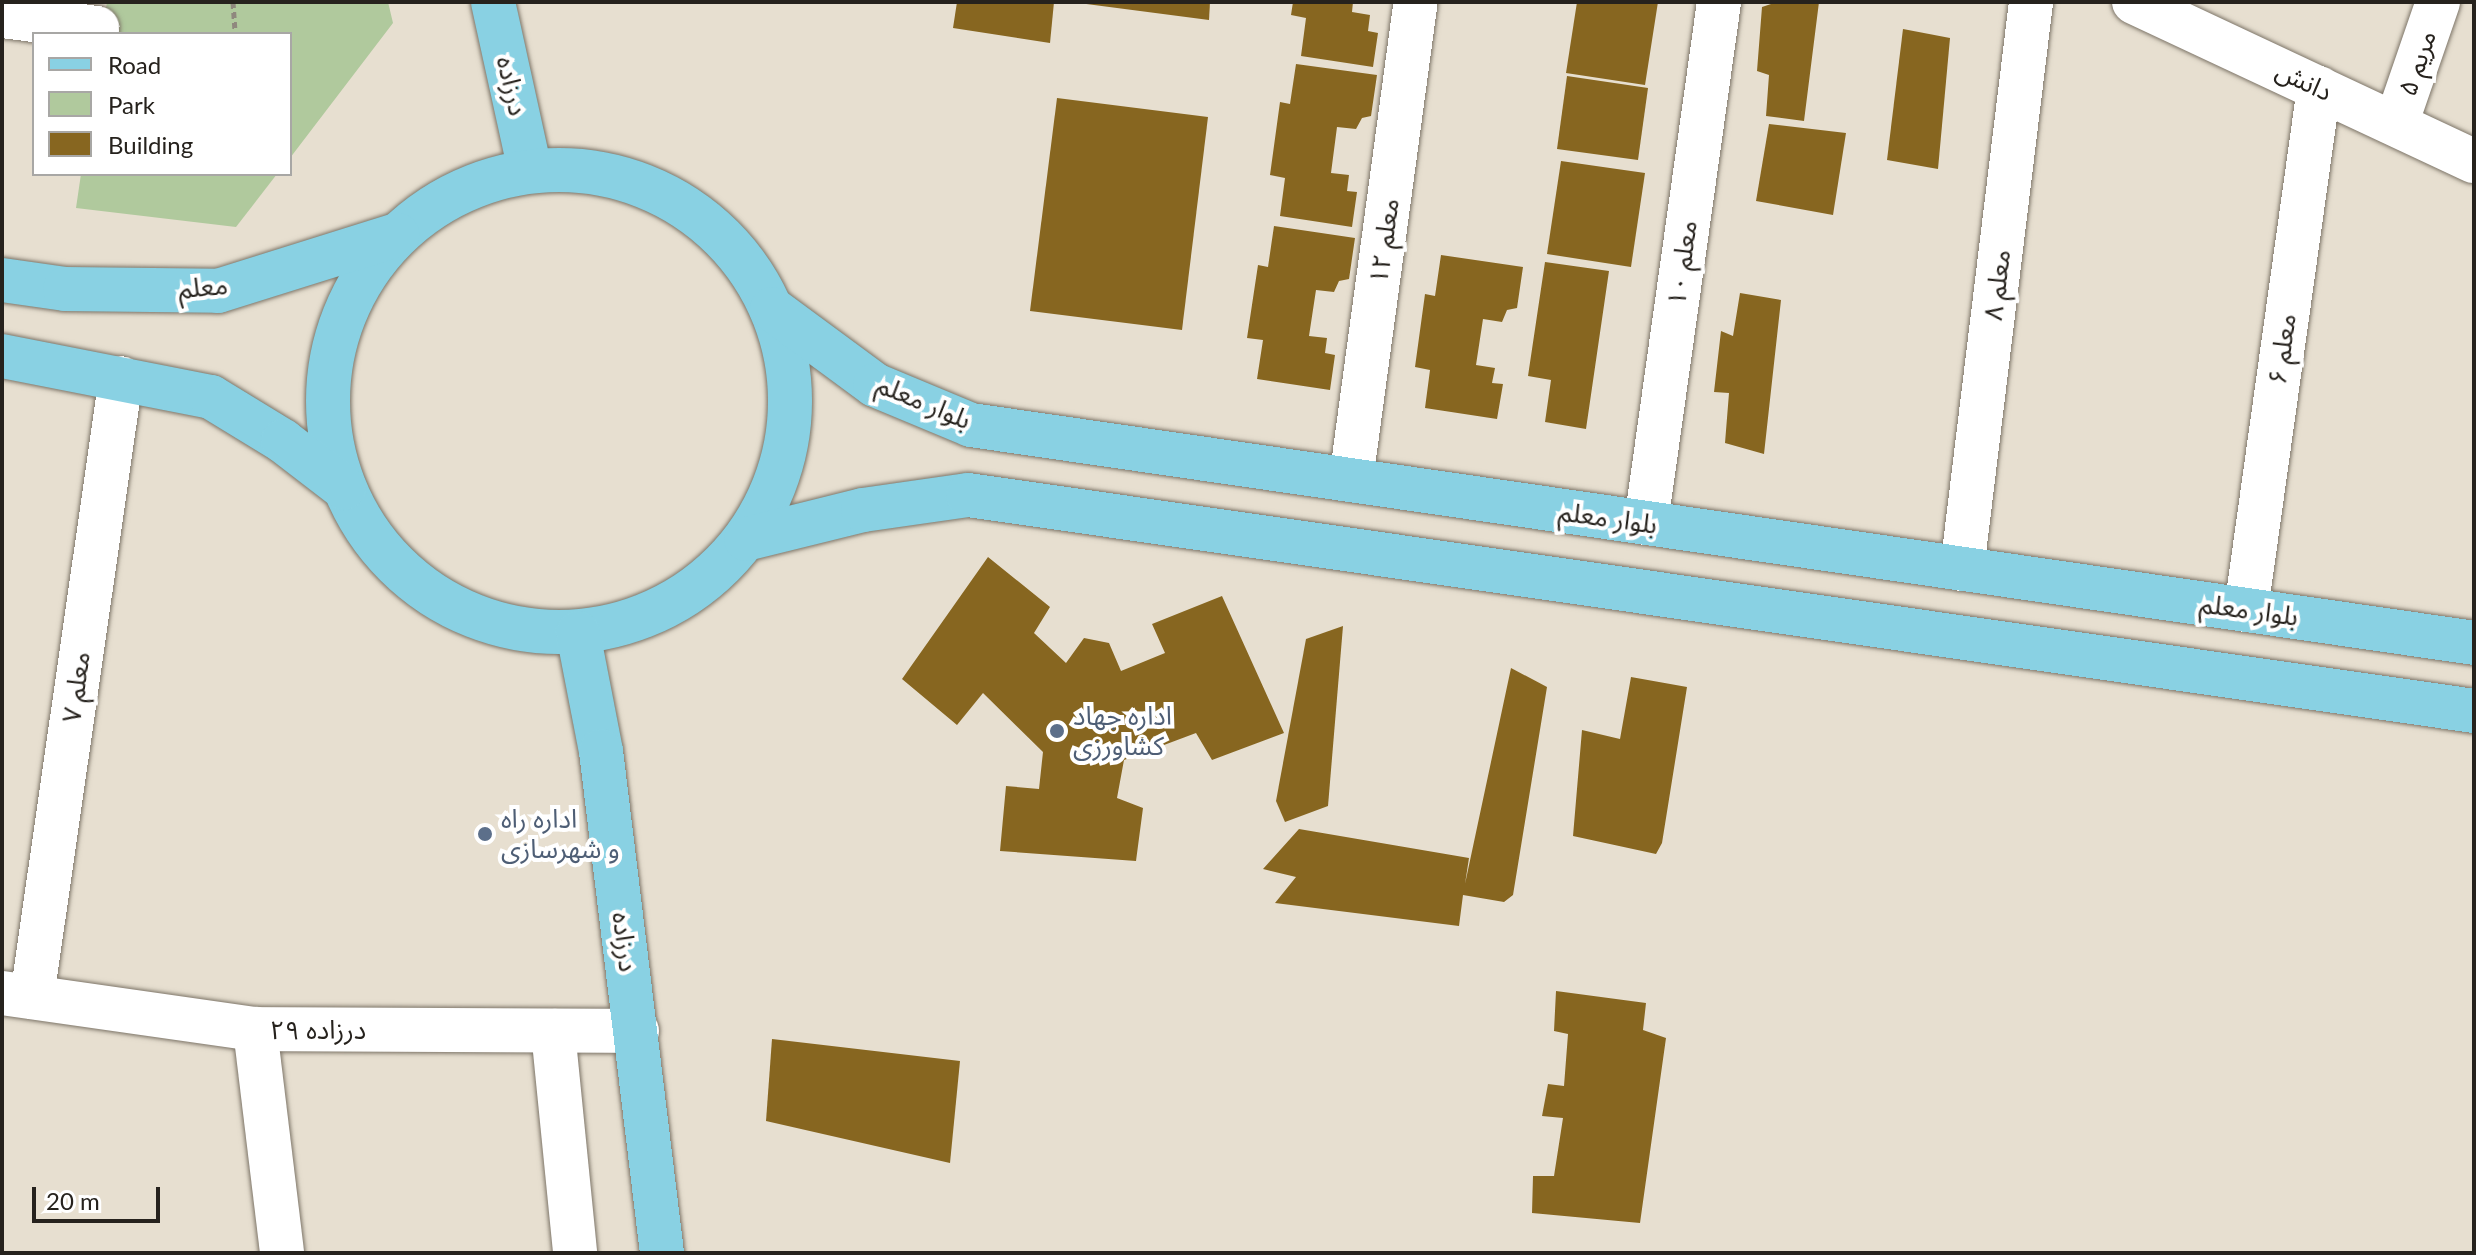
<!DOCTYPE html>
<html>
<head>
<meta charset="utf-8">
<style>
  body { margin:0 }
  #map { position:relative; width:2476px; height:1255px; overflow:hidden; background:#e7dfd0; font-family:Lato,"Noto Sans Arabic",sans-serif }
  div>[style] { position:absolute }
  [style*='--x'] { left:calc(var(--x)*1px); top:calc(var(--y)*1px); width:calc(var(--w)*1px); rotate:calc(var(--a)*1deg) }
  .green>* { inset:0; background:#b0c99d }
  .building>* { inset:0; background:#876620 }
  .path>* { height:5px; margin-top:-2.5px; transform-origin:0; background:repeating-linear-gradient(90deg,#8f887e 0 6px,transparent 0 10px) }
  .roads { filter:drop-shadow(0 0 2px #7d7568) drop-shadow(0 0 2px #7d7568) }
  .minor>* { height:44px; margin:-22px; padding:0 22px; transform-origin:22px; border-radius:22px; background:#fff }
  .major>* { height:44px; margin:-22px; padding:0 22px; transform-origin:22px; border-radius:22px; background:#89d1e3 }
  .major>.ring { margin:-22px; padding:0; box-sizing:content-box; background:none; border:44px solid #89d1e3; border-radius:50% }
  .dots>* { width:22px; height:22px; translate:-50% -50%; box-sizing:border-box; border:4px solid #fff; border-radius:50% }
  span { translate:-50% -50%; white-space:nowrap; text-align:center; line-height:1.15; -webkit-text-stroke:8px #fff; paint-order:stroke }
  .street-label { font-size:26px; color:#26221d }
  .service-label { font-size:26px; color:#4e5e75 }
  .left { translate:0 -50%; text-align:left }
  .frame { position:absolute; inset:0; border:4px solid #26221d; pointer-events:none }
  .legend { position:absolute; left:32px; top:32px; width:260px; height:144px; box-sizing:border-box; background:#fff; border:2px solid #a8a7a5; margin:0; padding:10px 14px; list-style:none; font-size:24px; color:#26221d }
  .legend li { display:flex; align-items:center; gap:16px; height:40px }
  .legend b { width:40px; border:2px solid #a8a7a5 }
  .scale { position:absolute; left:32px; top:1187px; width:128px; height:36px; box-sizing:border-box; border:4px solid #26221d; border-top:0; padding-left:10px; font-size:24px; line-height:28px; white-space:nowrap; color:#26221d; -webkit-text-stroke:6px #fff; paint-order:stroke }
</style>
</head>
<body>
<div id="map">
  <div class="green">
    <div style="clip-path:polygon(107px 2px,388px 2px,393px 23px,290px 158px,290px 34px,102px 34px)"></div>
    <div style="clip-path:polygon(81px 174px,277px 174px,236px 227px,76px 208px)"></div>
  </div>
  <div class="building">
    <div style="clip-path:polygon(957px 2px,1054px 2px,1050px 43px,953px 28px)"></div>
    <div style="clip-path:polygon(1071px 2px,1210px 2px,1209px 20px)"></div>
    <div style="clip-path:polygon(1293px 2px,1353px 2px,1352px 12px,1370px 15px,1368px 31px,1378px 33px,1373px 67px,1301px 56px,1306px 18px,1291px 15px)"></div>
    <div style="clip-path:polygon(1577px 2px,1658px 2px,1645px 85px,1566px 73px)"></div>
    <div style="clip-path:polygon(1777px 2px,1819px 2px,1804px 121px,1766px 116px,1769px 75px,1757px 71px,1762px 7px)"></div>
    <div style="clip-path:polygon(1903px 29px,1950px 38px,1938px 169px,1887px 160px)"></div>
    <div style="clip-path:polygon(1296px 64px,1377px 75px,1371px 116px,1362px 118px,1356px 129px,1337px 127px,1331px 173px,1349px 175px,1347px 191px,1357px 192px,1352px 227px,1280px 216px,1285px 178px,1270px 175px,1280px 102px,1290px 104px)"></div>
    <div style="clip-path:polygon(1567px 76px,1648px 88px,1638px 160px,1557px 149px)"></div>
    <div style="clip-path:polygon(1057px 98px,1208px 117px,1182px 330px,1030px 311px)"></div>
    <div style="clip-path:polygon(1769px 124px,1846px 133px,1833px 215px,1756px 201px)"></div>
    <div style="clip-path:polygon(1561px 161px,1645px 173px,1631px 267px,1547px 254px)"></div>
    <div style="clip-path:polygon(1274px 226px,1355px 238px,1349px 279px,1339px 281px,1334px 292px,1316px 290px,1309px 336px,1327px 338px,1325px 353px,1335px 355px,1330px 390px,1257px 379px,1263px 340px,1247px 338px,1258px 265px,1268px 267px)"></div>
    <div style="clip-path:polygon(1441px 255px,1523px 267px,1517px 308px,1507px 310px,1502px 322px,1483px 319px,1476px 365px,1495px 368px,1492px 383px,1503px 384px,1497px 419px,1425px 408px,1430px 370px,1415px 367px,1425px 294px,1435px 296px)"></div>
    <div style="clip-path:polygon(1545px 262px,1609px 271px,1586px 429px,1545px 422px,1551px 380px,1528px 376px)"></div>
    <div style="clip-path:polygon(1740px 293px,1781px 300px,1764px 454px,1725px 443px,1729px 393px,1714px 392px,1721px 331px,1733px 336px)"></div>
    <div style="clip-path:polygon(988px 557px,1050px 607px,1034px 633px,1066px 663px,1084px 638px,1109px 643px,1121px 671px,1165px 653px,1152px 624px,1222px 596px,1284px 733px,1212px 760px,1196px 733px,1124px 760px,1117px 798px,1143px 808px,1136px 861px,1000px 851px,1006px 786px,1039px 789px,1043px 752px,983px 693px,957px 725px,902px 679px)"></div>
    <div style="clip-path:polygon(1343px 626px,1328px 806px,1285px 822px,1276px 801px,1306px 639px)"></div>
    <div style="clip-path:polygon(1511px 668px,1547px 687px,1513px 895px,1504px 902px,1463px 895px,1459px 926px,1275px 903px,1296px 877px,1263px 869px,1299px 829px,1469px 858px,1465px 884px)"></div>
    <div style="clip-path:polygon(1631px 677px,1687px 687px,1662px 843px,1656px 854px,1573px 836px,1582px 730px,1620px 739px)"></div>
    <div style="clip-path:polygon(1556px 991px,1646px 1003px,1643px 1030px,1666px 1038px,1640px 1223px,1532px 1213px,1533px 1176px,1554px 1176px,1563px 1118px,1542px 1116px,1548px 1084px,1564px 1086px,1568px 1034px,1554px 1031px)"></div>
    <div style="clip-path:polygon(772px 1039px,960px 1061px,950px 1163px,766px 1121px)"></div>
  </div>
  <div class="path">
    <div style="--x:233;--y:2;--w:32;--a:86"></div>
  </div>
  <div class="roads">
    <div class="minor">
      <div style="--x:2134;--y:2;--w:375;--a:25.1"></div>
      <div style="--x:2;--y:16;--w:96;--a:7.2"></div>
      <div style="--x:2396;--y:124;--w:129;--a:-71"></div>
      <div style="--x:1351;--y:480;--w:482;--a:-82.3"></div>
      <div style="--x:1646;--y:523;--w:526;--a:-82.02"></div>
      <div style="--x:1962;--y:569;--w:571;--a:-83.06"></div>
      <div style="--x:2246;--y:610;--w:527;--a:-82.04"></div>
      <div style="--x:2;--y:993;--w:256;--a:8.1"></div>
      <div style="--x:255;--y:1029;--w:382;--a:0.3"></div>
      <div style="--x:32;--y:997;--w:625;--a:-81.82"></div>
      <div style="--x:255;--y:1029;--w:226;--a:83.1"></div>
      <div style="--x:553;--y:1031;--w:223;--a:84.3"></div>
    </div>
    <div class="major">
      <div style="--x:493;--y:2;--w:172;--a:77.6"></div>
      <div class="ring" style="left:328px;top:170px;width:418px;height:418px"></div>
      <div style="--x:2;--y:280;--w:64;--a:8.1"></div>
      <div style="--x:65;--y:289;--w:153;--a:0.7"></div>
      <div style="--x:218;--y:291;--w:188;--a:-17.4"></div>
      <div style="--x:772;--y:309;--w:128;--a:36.4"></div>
      <div style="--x:875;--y:385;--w:104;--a:22.6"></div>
      <div style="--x:971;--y:425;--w:1519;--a:8.25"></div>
      <div style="--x:2;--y:356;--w:213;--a:11.1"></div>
      <div style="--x:211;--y:397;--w:84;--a:31.4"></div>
      <div style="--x:283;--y:441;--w:77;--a:37.6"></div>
      <div style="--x:746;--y:539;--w:121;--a:-13.9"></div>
      <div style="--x:863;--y:510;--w:106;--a:-8.1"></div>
      <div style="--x:968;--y:495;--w:1521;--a:8.16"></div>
      <div style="--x:578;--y:633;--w:120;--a:79"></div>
      <div style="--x:601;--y:751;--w:506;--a:83.07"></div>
    </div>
  </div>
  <div class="dots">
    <div style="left:1057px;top:731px;background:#5c6f8a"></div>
    <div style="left:485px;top:834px;background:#5c6f8a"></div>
  </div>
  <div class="street-label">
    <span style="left:2417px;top:63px;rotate:-71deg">مریم ۵</span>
    <span style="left:2304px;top:81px;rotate:25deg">دانش</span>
    <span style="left:512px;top:86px;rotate:77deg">درزاده</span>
    <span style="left:1384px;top:241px;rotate:-82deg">معلم ۱۲</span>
    <span style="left:1682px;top:263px;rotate:-82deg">معلم ۱۰</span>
    <span style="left:1997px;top:285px;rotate:-83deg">معلم ۸</span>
    <span style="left:203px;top:287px;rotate:-5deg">معلم</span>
    <span style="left:2282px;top:349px;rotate:-82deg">معلم ۶</span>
    <span style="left:924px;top:402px;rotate:23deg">بلوار معلم</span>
    <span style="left:1608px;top:518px;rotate:8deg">بلوار معلم</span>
    <span style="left:2249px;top:610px;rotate:8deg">بلوار معلم</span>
    <span style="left:76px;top:687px;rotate:-82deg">معلم ۷</span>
    <span style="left:625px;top:942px;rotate:83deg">درزاده</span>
    <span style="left:318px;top:1030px">درزاده ۲۹</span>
  </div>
  <div class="service-label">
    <span class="left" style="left:1073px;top:731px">اداره جهاد<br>کشاورزی</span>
    <span class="left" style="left:501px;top:834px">اداره راه<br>و شهرسازی</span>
  </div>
  <div class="frame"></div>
  <ul class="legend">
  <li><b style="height:10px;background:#89d1e3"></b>Road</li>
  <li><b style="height:22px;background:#b0c99d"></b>Park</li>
  <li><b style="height:22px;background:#876620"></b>Building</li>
  </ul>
  <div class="scale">20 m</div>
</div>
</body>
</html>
